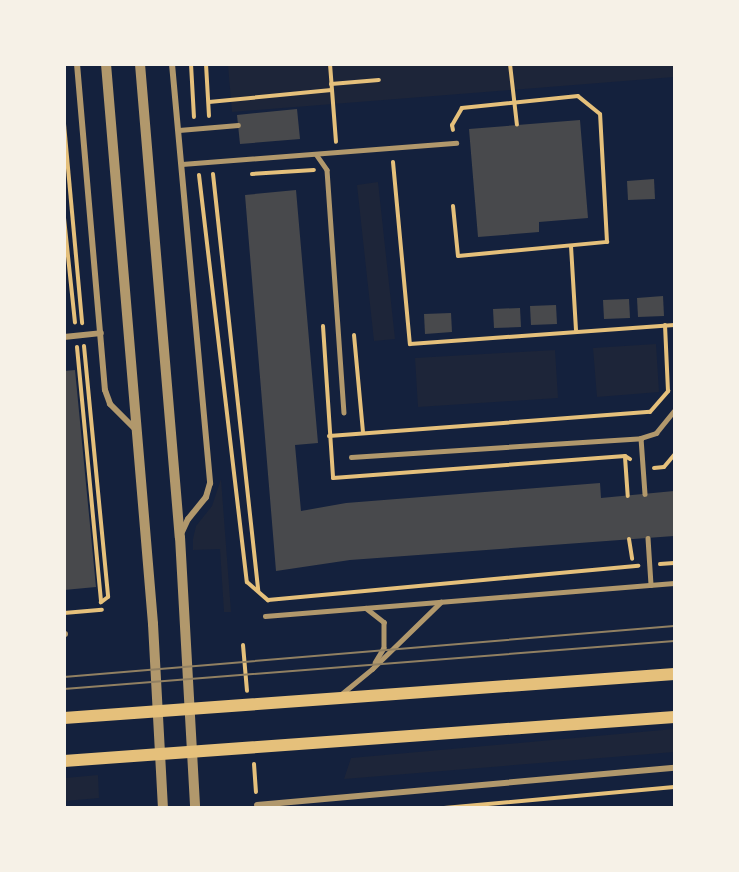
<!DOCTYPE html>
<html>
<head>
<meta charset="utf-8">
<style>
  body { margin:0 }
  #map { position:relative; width:739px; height:872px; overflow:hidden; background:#14213d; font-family:Arial,sans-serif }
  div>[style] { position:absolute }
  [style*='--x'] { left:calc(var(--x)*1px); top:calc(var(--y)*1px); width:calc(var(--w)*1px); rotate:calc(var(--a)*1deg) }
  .green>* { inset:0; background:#1d2539 }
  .building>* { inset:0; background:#48494c }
  .path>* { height:4px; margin:-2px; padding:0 2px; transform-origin:2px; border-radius:2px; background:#e5c07b }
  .service>* { height:4.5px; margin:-2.25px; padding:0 2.25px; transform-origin:2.25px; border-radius:2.25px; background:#b1986c }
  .minor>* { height:6px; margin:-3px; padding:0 3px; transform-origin:3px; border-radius:3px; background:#b1986c }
  .tertiary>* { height:10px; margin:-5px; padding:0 5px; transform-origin:5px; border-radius:5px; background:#b1986c }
  .secondary>* { height:12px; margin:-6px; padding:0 6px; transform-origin:6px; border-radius:6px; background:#e5c07b }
  .tram>* { height:1.5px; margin:-0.75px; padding:0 0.75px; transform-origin:0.75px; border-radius:0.75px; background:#918062 }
  span { translate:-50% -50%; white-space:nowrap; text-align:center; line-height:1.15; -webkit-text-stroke:4.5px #f6f1e7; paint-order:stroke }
  .frame { position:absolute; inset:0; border:66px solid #f6f1e7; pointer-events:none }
</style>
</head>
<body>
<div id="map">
  <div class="green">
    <div style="clip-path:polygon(674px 64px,674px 77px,232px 112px,228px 65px)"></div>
    <div style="clip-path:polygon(378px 182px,395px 339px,374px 341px,357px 185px)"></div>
    <div style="clip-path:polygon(656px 344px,659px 392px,597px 397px,593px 348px)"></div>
    <div style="clip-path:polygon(555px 350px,558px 398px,418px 407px,415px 358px)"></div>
    <div style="clip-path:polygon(221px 479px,231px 612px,224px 612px,220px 549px,193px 550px,193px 539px,196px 526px,212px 506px)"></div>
    <div style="clip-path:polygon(674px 729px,674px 752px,344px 779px,351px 758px)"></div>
    <div style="clip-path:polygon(98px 775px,99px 798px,65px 801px,65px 778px)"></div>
  </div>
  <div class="building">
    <div style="clip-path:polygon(297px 109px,300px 139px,240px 144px,237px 115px)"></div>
    <div style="clip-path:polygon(580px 120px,588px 218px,539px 222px,539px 232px,478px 237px,469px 129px)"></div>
    <div style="clip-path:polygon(654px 179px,655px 199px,628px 200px,627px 181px)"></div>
    <div style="clip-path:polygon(296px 190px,318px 443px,295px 445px,301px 511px,346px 503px,600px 483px,601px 498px,674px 491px,674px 536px,350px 560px,276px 571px,245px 195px)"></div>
    <div style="clip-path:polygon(663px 296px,664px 316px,638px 317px,637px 298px)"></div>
    <div style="clip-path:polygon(629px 299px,630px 318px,604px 319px,603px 300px)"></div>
    <div style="clip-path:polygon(556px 305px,557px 324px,531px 325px,530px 306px)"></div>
    <div style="clip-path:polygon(520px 308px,521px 327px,494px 328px,493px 309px)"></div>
    <div style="clip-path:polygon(451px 313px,452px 332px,425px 334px,424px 314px)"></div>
    <div style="clip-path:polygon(75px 370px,96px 587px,64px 590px,64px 371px)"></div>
  </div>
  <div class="path">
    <div style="--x:191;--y:64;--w:53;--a:86.8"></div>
    <div style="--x:206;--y:64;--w:52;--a:86.7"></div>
    <div style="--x:330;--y:64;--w:78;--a:85.6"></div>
    <div style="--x:510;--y:64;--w:61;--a:83.5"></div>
    <div style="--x:331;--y:84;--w:48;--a:-4.8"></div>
    <div style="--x:209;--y:102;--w:123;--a:-5.6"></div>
    <div style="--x:64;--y:124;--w:200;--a:84.8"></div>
    <div style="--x:393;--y:162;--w:183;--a:84.7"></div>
    <div style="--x:410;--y:344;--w:265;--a:-4.1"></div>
    <div style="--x:213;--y:174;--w:419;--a:83.8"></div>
    <div style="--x:252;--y:174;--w:62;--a:-3.7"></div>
    <div style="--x:199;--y:175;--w:410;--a:83.3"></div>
    <div style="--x:247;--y:582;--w:28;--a:41"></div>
    <div style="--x:268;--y:600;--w:372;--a:-5.3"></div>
    <div style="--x:453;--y:206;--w:50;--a:84.3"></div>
    <div style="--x:458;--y:256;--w:150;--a:-5.4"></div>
    <div style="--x:607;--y:242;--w:128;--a:-93.1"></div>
    <div style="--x:600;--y:114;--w:28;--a:-141"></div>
    <div style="--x:578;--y:96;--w:117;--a:174.1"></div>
    <div style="--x:462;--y:108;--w:20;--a:120"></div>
    <div style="--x:452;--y:125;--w:5;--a:79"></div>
    <div style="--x:64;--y:218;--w:105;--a:84"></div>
    <div style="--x:571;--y:246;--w:84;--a:86.6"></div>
    <div style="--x:323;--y:326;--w:152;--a:86.2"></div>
    <div style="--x:333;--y:478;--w:293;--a:-4.3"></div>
    <div style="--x:625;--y:456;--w:6;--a:31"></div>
    <div style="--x:354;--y:335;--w:97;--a:84.7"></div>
    <div style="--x:84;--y:346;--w:252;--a:84.5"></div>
    <div style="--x:108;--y:597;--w:9;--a:144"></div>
    <div style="--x:77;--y:347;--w:256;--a:84.6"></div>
    <div style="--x:329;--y:436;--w:322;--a:-4.3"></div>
    <div style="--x:650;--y:412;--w:28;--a:-49"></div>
    <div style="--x:668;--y:391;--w:66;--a:-92.6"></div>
    <div style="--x:625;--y:457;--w:39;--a:86"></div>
    <div style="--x:654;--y:468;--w:10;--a:-6"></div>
    <div style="--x:664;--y:467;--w:16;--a:-50"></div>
    <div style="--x:629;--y:539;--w:20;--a:81"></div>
    <div style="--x:660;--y:564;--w:14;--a:-4"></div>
    <div style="--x:64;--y:613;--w:38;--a:-5"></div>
    <div style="--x:243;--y:645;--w:46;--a:85"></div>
    <div style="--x:254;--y:764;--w:28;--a:86"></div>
    <div style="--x:444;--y:808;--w:231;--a:-5.2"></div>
  </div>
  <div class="service">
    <div style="--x:179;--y:130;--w:59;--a:-4.8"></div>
    <div style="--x:316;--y:154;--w:19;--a:55"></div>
    <div style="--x:327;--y:170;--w:243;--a:86"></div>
    <div style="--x:182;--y:164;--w:275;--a:-4.4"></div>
    <div style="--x:641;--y:438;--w:56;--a:85.9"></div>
    <div style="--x:351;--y:457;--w:291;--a:-3.7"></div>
    <div style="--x:641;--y:438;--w:16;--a:-18"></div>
    <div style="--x:656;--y:433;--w:28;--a:-51"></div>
    <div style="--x:648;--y:538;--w:47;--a:86.3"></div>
    <div style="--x:366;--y:608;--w:23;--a:38"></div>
    <div style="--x:384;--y:622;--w:26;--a:90"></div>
    <div style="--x:384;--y:648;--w:17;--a:121"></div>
    <div style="--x:265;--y:616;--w:410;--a:-4.6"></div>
    <div style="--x:339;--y:696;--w:43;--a:-39.3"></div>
    <div style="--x:372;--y:669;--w:96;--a:-44.2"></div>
  </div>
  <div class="minor">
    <div style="--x:77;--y:64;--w:327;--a:85.1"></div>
    <div style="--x:105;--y:390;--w:15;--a:70"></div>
    <div style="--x:110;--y:404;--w:35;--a:45"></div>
    <div style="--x:172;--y:64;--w:421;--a:84.8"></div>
    <div style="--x:210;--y:483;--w:15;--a:106"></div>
    <div style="--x:206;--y:497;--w:28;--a:129"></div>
    <div style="--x:188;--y:519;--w:17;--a:115"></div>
    <div style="--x:64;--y:337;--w:37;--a:-6"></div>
    <div style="--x:64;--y:634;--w:1;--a:0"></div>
    <div style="--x:257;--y:805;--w:419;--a:-5.1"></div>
  </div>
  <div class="tertiary">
    <div style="--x:106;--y:64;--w:562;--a:85.2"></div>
    <div style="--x:153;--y:624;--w:184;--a:86.9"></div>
    <div style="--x:140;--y:64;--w:475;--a:85.2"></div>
    <div style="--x:180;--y:537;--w:271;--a:86.8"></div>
  </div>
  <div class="secondary">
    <div style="--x:64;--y:718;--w:612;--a:-4.13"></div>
    <div style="--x:64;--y:761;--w:612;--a:-4.13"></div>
  </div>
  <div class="tram">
    <div style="--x:64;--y:677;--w:612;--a:-4.78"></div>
    <div style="--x:64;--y:689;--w:612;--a:-4.5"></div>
  </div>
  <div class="frame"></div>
</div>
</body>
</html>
